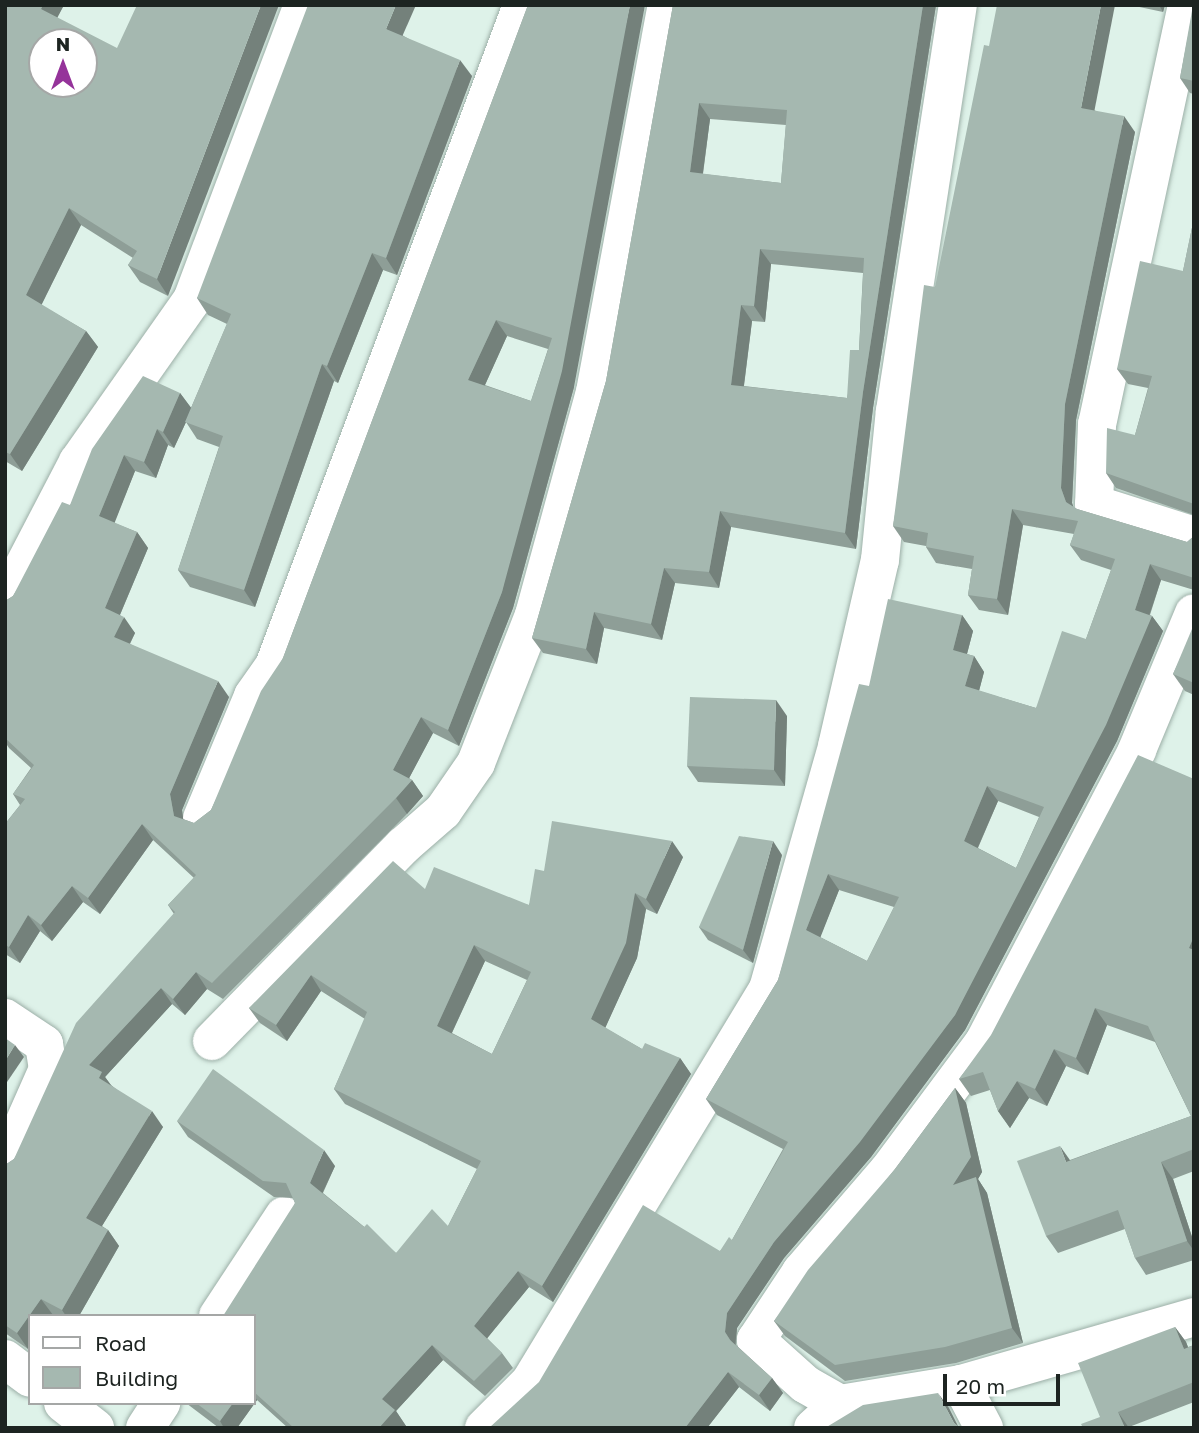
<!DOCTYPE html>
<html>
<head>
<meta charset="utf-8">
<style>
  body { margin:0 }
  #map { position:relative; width:1199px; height:1433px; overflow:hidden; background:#def2e9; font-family:"Golos Text",sans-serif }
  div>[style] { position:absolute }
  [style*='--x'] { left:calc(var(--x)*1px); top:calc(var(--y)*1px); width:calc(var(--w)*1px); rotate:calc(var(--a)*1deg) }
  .roads { filter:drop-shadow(0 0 2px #9cafa7) drop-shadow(0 0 2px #9cafa7) }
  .minor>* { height:38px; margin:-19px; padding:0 19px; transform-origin:19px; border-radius:19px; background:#fff }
  .wall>* { inset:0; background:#8e9e97 }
  .shaded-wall>* { inset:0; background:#74817b }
  .building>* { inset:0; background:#a5b8b0 }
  span { translate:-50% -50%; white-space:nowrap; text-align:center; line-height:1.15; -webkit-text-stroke:6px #fff; paint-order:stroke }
  .frame { position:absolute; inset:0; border:7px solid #1d2421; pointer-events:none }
  .legend { position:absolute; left:28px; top:1314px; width:228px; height:91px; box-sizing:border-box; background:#fff; border:2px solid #a5a7a6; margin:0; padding:9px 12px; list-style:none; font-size:21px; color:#1d2421 }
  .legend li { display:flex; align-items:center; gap:14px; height:35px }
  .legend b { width:35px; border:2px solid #a5a7a6 }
  .north { position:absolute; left:28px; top:28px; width:70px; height:70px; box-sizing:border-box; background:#fff; border:2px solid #a5a7a6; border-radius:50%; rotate:0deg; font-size:19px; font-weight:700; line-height:28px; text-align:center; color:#1d2421 }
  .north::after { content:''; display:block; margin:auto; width:24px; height:32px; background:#95339a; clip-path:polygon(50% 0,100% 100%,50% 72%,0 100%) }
  .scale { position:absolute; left:943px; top:1374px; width:117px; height:32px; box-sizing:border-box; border:4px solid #1d2421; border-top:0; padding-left:9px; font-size:21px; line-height:24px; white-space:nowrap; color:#1d2421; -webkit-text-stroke:5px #fff; paint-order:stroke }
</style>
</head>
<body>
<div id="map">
  <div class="roads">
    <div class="minor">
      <div style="--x:1187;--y:5;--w:429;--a:102.1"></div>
      <div style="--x:1097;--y:424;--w:80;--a:92.1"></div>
      <div style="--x:1094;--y:504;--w:105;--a:17.7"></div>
      <div style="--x:5;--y:602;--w:158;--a:-62.5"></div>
      <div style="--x:78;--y:462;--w:198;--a:-54.9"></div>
      <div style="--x:192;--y:300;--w:315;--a:-69.4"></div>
      <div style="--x:202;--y:818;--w:132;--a:-67.3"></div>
      <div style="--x:253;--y:696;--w:37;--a:-55"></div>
      <div style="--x:274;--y:666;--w:706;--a:-69.43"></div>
      <div style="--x:5;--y:1018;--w:47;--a:33.7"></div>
      <div style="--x:44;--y:1044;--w:25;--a:81"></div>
      <div style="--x:48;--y:1069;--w:106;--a:113.9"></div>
      <div style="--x:212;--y:1041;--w:273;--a:-45.6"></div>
      <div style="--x:403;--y:846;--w:53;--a:-41.2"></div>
      <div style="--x:443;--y:811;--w:58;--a:-55.5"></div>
      <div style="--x:476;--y:763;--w:159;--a:-68.6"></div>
      <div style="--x:534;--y:615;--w:231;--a:-74.7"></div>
      <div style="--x:595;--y:392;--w:394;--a:-79.5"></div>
      <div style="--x:218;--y:1316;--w:120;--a:-56.6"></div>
      <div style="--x:5;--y:1359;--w:31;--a:37"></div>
      <div style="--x:961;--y:1384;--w:50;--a:62.4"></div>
      <div style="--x:63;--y:1403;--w:41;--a:38"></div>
      <div style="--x:840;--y:1404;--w:40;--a:-150.3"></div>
      <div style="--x:805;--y:1384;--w:66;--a:-138.1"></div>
      <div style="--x:756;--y:1340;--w:82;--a:-56.5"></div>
      <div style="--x:801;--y:1272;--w:133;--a:-49.3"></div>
      <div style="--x:888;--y:1171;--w:161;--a:-53.3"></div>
      <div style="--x:984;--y:1042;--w:330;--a:-62.3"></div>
      <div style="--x:1137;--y:750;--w:148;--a:-67.4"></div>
      <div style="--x:145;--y:1428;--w:30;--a:-57"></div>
      <div style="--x:484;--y:1428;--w:65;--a:-45"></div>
      <div style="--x:530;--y:1382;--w:459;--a:-58.8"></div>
      <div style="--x:768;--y:989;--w:253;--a:-74.1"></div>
      <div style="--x:837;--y:746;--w:191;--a:-77"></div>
      <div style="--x:880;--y:560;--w:150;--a:-84.3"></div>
      <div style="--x:895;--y:411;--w:411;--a:-81.2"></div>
      <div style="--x:813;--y:1428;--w:36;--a:-42"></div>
      <div style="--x:840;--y:1404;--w:123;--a:-9.4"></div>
      <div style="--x:961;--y:1384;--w:242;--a:-16"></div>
    </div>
  </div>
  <div class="wall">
    <div style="clip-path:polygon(5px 5px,64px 5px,57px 17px,168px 296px,140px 282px,128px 265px,133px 258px,81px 225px,41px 305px,86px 331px,98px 347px,22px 471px,5px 461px)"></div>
    <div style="clip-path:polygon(evenodd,528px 5px,574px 387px,513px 608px,459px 746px,433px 733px,409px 778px,412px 780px,423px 796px,407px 814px,223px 999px,207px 989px,185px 1015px,172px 1004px,105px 1077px,111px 1085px,163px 1127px,102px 1226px,108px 1230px,119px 1246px,79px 1316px,55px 1316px,53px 1315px,52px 1316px,30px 1316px,30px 1347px,28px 1349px,5px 1333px,5px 1165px,14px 1159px,174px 914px,168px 905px,194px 878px,153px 840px,100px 914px,83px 902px,52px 941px,40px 931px,20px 963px,5px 954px,5px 824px,20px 805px,13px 794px,31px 768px,9px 748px,5px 742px,5px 601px,13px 596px,70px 505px,180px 393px,191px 408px,227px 324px,208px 315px,197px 298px,402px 35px,472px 76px,397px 275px,383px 270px,338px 383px,334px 381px,255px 607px,190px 587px,178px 570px,219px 447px,197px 439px,186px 422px,174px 448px,168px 445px,156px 478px,135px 471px,114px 523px,137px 532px,148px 548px,120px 615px,135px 633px,130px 644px,229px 697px,182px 810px,183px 819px,194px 823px,211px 810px,283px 658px,528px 5px,507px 336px,548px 349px,531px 401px,485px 385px,507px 336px)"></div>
    <div style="clip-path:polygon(evenodd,673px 5px,936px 5px,873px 408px,856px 549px,731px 527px,719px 588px,675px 583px,662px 640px,604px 628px,597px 664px,543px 653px,532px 638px,606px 381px,673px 5px,710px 119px,786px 125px,781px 183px,703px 174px,710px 119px,673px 5px,771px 264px,863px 273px,859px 350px,847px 398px,744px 386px,752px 321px,765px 322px,771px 264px)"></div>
    <div style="clip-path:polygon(1130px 5px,1165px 5px,1163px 12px)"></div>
    <div style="clip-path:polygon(1194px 5px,1194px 94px,1190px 93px,1180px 78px)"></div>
    <div style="clip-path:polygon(evenodd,1094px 110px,1135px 132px,1076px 420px,1072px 503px,1073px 507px,1077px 509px,1187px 542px,1194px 536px,1194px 590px,1161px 580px,1150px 615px,1152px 616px,1163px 631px,1117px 741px,965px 1030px,871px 1157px,784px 1258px,737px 1328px,736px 1345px,772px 1378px,783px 1393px,770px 1411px,739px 1387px,707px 1428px,489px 1428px,720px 1251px,732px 1240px,783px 1149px,717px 1115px,706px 1099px,778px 980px,869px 686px,962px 615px,973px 631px,967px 654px,974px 656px,984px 672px,979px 691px,1036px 708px,1086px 639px,1111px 570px,1081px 560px,1070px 545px,1074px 534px,1023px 525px,1008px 615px,979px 610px,968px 595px,972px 569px,936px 563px,926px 547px,926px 546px,904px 542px,893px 526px,935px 287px,1094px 110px,998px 801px,1039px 817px,1016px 868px,978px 848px,998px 801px,1094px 110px,839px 890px,894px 907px,867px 961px,820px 937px,839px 890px)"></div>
    <div style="clip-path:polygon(1194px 218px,1194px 515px,1116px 488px,1106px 473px,1135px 435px,1148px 388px,1128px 384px,1117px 369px,1183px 271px)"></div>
    <div style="clip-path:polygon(1194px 630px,1194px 695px,1185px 691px,1173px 674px)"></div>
    <div style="clip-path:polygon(787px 716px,785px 786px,698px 782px,687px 766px)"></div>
    <div style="clip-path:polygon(1194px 779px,1194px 1171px,1173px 1179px,1194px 1243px,1194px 1260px,1146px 1275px,1135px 1258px,1125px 1229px,1058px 1253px,1046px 1236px,1070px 1160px,1191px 1116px,1155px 1042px,1107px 1025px,1088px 1075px,1066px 1066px,1047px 1106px,1029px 1098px,1010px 1128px,998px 1111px,990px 1090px,971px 1096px,959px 1079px)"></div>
    <div style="clip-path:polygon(782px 855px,753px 963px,708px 940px,699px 927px)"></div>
    <div style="clip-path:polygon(evenodd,683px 857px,657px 914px,646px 909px,637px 958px,605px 1028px,642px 1049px,680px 1058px,691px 1074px,553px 1302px,529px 1287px,487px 1338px,502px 1353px,513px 1368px,485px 1396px,443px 1360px,396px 1411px,406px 1426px,404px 1428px,288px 1428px,257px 1400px,237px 1428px,219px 1428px,186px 1403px,254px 1403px,254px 1316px,295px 1203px,293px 1198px,274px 1197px,188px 1137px,177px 1121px,335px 1166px,323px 1193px,396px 1253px,448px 1226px,477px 1169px,345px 1104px,334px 1089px,365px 1019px,321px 991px,287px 1041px,260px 1023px,249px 1008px,425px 889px,529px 905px,544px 871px,683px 857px,485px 961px,527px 980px,492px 1054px,452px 1033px,485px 961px)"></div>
    <div style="clip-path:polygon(955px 1088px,966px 1103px,982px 1172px,978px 1179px,987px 1193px,1023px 1343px,956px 1363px,845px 1381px,785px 1336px,774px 1321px,895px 1169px)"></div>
    <div style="clip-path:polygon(1175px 1327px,1186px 1342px,1188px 1347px,1194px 1345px,1194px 1402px,1129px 1427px,1100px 1417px)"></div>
  </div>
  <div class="shaded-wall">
    <div style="clip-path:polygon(43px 5px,64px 5px,53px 26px,41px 9px)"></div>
    <div style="clip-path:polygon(261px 5px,279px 5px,168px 296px,157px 279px)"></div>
    <div style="clip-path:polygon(396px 5px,416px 5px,398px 46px,386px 29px)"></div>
    <div style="clip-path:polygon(630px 5px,645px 5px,574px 387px,513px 608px,459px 746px,448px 730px,502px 592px)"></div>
    <div style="clip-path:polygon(923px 5px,936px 5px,873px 408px,856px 549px,845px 533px,863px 392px)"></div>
    <div style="clip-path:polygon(1101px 5px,1115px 5px,1092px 123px,1081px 108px)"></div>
    <div style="clip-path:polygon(1159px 5px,1165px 5px,1163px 12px)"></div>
    <div style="clip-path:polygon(460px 60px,472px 76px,397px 275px,386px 258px)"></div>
    <div style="clip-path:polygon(699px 103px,710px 119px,701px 187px,690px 172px)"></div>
    <div style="clip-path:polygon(1124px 116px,1135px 132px,1076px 420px,1072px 503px,1077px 517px,1066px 502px,1061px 488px,1065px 404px)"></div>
    <div style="clip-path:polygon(69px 208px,81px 225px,38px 312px,26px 295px)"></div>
    <div style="clip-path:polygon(760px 249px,771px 264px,765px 322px,754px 306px)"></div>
    <div style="clip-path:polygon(372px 253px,383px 270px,338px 383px,327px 366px)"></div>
    <div style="clip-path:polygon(741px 305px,752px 321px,742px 400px,731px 385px)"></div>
    <div style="clip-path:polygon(496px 320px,507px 336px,480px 396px,468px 380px)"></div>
    <div style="clip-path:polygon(86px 331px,98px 347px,22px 471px,10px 454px)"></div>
    <div style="clip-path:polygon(322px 364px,334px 381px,255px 607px,244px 590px)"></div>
    <div style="clip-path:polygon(180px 393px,192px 409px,174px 448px,163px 432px)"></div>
    <div style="clip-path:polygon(157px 429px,168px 445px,156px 478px,144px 462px)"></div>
    <div style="clip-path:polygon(124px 455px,135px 471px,111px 532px,99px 516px)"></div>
    <div style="clip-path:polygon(1012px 509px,1023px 525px,1008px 615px,997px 599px)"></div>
    <div style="clip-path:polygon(720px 511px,731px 527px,719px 588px,709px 572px)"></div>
    <div style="clip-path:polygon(137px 532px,148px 548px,116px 624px,105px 608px)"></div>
    <div style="clip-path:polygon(1150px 564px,1161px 580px,1146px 625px,1135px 610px)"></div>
    <div style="clip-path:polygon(664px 568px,675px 583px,662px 640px,651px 624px)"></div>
    <div style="clip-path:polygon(594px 612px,604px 628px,597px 664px,586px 649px)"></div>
    <div style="clip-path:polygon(962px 615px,973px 631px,964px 665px,953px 650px)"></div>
    <div style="clip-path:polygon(1152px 616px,1163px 631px,1117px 741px,965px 1030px,871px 1157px,784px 1258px,737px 1328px,735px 1347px,725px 1332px,727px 1313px,774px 1242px,955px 1015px)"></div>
    <div style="clip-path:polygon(124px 617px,135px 633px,125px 653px,114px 637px)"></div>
    <div style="clip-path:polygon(974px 656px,984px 672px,976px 702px,965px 686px)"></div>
    <div style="clip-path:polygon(218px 681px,229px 697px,182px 810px,185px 832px,174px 816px,170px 794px)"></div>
    <div style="clip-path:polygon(776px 700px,787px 716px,785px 786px,774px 770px)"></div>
    <div style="clip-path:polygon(421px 717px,433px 733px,405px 786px,393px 770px)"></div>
    <div style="clip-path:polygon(412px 780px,423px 796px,407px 814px,396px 798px)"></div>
    <div style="clip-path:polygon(987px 786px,998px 801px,974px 856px,964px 841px)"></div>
    <div style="clip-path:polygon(142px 824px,153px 840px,100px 914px,88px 898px)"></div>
    <div style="clip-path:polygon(672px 841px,683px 857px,657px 914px,646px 899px)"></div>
    <div style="clip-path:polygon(773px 841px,782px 855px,753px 963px,743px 950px)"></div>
    <div style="clip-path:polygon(828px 874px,839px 890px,817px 946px,806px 930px)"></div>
    <div style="clip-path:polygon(72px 886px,83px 902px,52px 941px,41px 925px)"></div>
    <div style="clip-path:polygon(635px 893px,646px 909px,637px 958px,602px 1035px,591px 1019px)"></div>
    <div style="clip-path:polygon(28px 915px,40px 931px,20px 963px,9px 947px)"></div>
    <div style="clip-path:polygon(1194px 936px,1194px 954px,1189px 948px)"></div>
    <div style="clip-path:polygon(474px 945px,485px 961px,448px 1041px,437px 1026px)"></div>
    <div style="clip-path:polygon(196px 972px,207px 989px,185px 1015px,173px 999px)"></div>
    <div style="clip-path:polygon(311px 975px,321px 991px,287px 1041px,276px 1025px)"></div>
    <div style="clip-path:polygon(161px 988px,172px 1004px,105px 1077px,113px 1088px,110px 1094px,89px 1065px)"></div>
    <div style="clip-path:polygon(1095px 1008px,1107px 1025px,1088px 1075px,1076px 1058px)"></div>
    <div style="clip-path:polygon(15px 1045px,24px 1057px,5px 1085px,5px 1061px)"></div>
    <div style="clip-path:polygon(1054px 1049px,1066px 1066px,1047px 1106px,1035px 1089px)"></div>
    <div style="clip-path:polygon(680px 1058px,691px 1074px,553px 1302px,542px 1286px)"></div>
    <div style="clip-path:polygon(1017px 1081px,1029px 1098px,1010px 1128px,998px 1111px)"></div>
    <div style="clip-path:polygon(955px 1088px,966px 1103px,982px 1172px,978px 1179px,987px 1193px,1023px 1343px,1012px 1328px,953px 1185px)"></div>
    <div style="clip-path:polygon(152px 1111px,163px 1127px,97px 1234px,86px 1218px)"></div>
    <div style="clip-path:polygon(1060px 1146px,1072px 1163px,1066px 1162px)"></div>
    <div style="clip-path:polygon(324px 1150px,335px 1166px,320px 1198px,310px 1183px)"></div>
    <div style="clip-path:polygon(1161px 1162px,1173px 1179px,1194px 1243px,1194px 1251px,1187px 1241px)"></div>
    <div style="clip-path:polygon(108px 1230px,119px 1246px,79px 1316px,66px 1316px,62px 1310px)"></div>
    <div style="clip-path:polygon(518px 1271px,529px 1287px,485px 1341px,474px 1326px)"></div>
    <div style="clip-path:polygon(41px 1299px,53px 1315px,52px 1316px,30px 1316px,30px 1347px,28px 1349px,17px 1333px)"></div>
    <div style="clip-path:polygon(1175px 1327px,1186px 1342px,1194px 1363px,1184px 1349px)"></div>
    <div style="clip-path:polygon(432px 1345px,443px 1360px,396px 1411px,406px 1426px,404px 1428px,379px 1428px,382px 1399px)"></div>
    <div style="clip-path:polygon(728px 1372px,739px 1387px,707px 1428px,685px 1428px)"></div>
    <div style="clip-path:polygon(772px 1378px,783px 1393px,770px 1411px,759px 1395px)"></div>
    <div style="clip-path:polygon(938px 1393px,949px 1408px,959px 1428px,954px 1423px)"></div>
    <div style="clip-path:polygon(254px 1396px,257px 1400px,237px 1428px,224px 1428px,220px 1421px,233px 1403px,254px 1403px)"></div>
    <div style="clip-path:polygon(1118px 1412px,1129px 1428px,1125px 1428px)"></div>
  </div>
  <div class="building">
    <div style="clip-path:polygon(evenodd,5px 5px,43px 5px,41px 9px,117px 48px,137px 5px,261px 5px,157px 279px,128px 265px,137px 251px,69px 208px,26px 295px,86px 331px,10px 454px,5px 452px,5px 5px,42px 42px,84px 42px,84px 84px,42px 84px,42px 42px)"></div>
    <div style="clip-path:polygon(308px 5px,396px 5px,386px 29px,460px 60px,386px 258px,372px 253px,327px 366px,322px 364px,244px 590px,178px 570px,223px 436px,185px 422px,231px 314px,197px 298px)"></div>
    <div style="clip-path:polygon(evenodd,528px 5px,630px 5px,562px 371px,502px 592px,448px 730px,421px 717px,393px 770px,412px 780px,396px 798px,212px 983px,196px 972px,173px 999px,161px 988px,89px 1065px,102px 1072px,99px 1078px,152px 1111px,86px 1218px,108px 1230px,62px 1310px,41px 1299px,17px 1333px,5px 1325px,5px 1165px,14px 1159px,76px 1023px,175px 912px,168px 905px,196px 875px,142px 824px,88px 898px,72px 886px,41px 925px,28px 915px,9px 947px,5px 945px,5px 824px,25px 799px,13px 794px,34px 765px,5px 738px,5px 601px,13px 596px,62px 502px,70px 505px,92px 449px,143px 376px,180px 393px,163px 432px,157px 429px,144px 462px,124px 455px,99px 516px,137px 532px,105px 608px,124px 617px,114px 637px,218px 681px,170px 794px,174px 816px,194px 823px,211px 810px,261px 691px,283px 658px,528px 5px,496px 320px,552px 338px,531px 401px,468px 380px,496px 320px)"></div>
    <div style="clip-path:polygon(evenodd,673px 5px,923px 5px,863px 392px,845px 533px,720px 511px,709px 572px,664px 568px,651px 624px,594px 612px,586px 649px,532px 638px,606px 381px,673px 5px,699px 103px,787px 110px,781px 183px,690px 172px,699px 103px,673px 5px,760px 249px,864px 258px,859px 350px,850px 350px,847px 398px,731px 385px,741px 305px,754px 306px,760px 249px)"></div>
    <div style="clip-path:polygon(evenodd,997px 5px,1101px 5px,1081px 108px,1124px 116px,1065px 404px,1061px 488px,1066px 502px,1077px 509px,1187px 542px,1194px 536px,1194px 578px,1150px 564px,1135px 610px,1152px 616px,1106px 725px,955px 1015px,860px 1142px,774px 1242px,727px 1313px,725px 1332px,730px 1340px,772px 1378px,759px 1395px,728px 1372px,685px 1428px,489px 1428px,539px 1382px,643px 1205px,720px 1251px,729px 1237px,732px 1240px,788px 1142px,706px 1099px,778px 980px,859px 684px,869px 686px,888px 599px,962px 615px,953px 650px,974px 656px,965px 686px,1036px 708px,1062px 631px,1086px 639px,1115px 559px,1070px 545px,1078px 521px,1012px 509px,997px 599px,968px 595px,974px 556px,926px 547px,928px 533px,893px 526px,924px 285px,935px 287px,984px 45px,989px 46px,997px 5px,987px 786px,1044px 807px,1016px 868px,964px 841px,987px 786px,997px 5px,828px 874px,899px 897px,867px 961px,806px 930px,828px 874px)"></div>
    <div style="clip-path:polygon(1193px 5px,1194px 5px,1194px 81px,1180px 78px)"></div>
    <div style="clip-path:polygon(1194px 218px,1194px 504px,1106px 473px,1107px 428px,1135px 435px,1152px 376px,1117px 369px,1140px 261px,1183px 271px)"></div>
    <div style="clip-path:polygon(1192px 629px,1194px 630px,1194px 683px,1173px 674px)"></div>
    <div style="clip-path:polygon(690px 697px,776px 700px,774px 770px,687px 766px)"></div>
    <div style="clip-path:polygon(1138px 755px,1194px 779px,1194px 936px,1189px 948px,1194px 950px,1194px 1149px,1161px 1162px,1187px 1241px,1135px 1258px,1118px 1210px,1046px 1236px,1017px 1161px,1060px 1146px,1066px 1162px,1191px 1116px,1148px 1026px,1095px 1008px,1076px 1058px,1054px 1049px,1035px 1089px,1017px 1081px,998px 1111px,983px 1072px,959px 1079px,991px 1035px)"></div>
    <div style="clip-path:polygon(evenodd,552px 821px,672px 841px,646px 899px,635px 893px,626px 943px,591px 1019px,642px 1049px,645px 1043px,680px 1058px,542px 1286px,518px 1271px,474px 1326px,502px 1353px,474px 1381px,432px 1345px,382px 1399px,395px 1410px,379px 1428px,294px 1428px,254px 1392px,254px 1316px,223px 1316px,295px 1203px,286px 1183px,263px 1181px,177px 1121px,213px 1069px,324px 1150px,310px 1183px,364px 1227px,367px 1224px,396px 1253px,432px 1209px,448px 1226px,481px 1161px,334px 1089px,367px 1012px,311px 975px,276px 1025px,249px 1008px,393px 861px,425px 889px,434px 867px,529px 905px,535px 869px,544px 871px,552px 821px,474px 945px,531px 972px,492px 1054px,437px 1026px,474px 945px)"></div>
    <div style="clip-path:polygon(739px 836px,773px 841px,743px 950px,699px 927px)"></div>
    <div style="clip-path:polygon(5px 1038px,15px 1045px,5px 1061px)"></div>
    <div style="clip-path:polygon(955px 1088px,971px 1157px,953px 1185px,976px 1177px,1012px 1328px,945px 1347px,835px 1365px,774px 1321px,808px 1270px,895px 1169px)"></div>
    <div style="clip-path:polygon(1175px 1327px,1184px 1349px,1194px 1345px,1194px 1382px,1118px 1412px,1125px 1428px,1083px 1428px,1081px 1424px,1100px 1417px,1078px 1363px)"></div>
    <div style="clip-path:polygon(938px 1393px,954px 1423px,961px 1428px,825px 1428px,863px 1405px)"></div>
    <div style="clip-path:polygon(196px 1403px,233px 1403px,220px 1421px)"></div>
  </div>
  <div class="frame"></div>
  <ul class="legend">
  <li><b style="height:9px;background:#fff"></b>Road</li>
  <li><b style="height:19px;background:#a5b8b0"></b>Building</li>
  </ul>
  <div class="north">N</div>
  <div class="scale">20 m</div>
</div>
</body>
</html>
